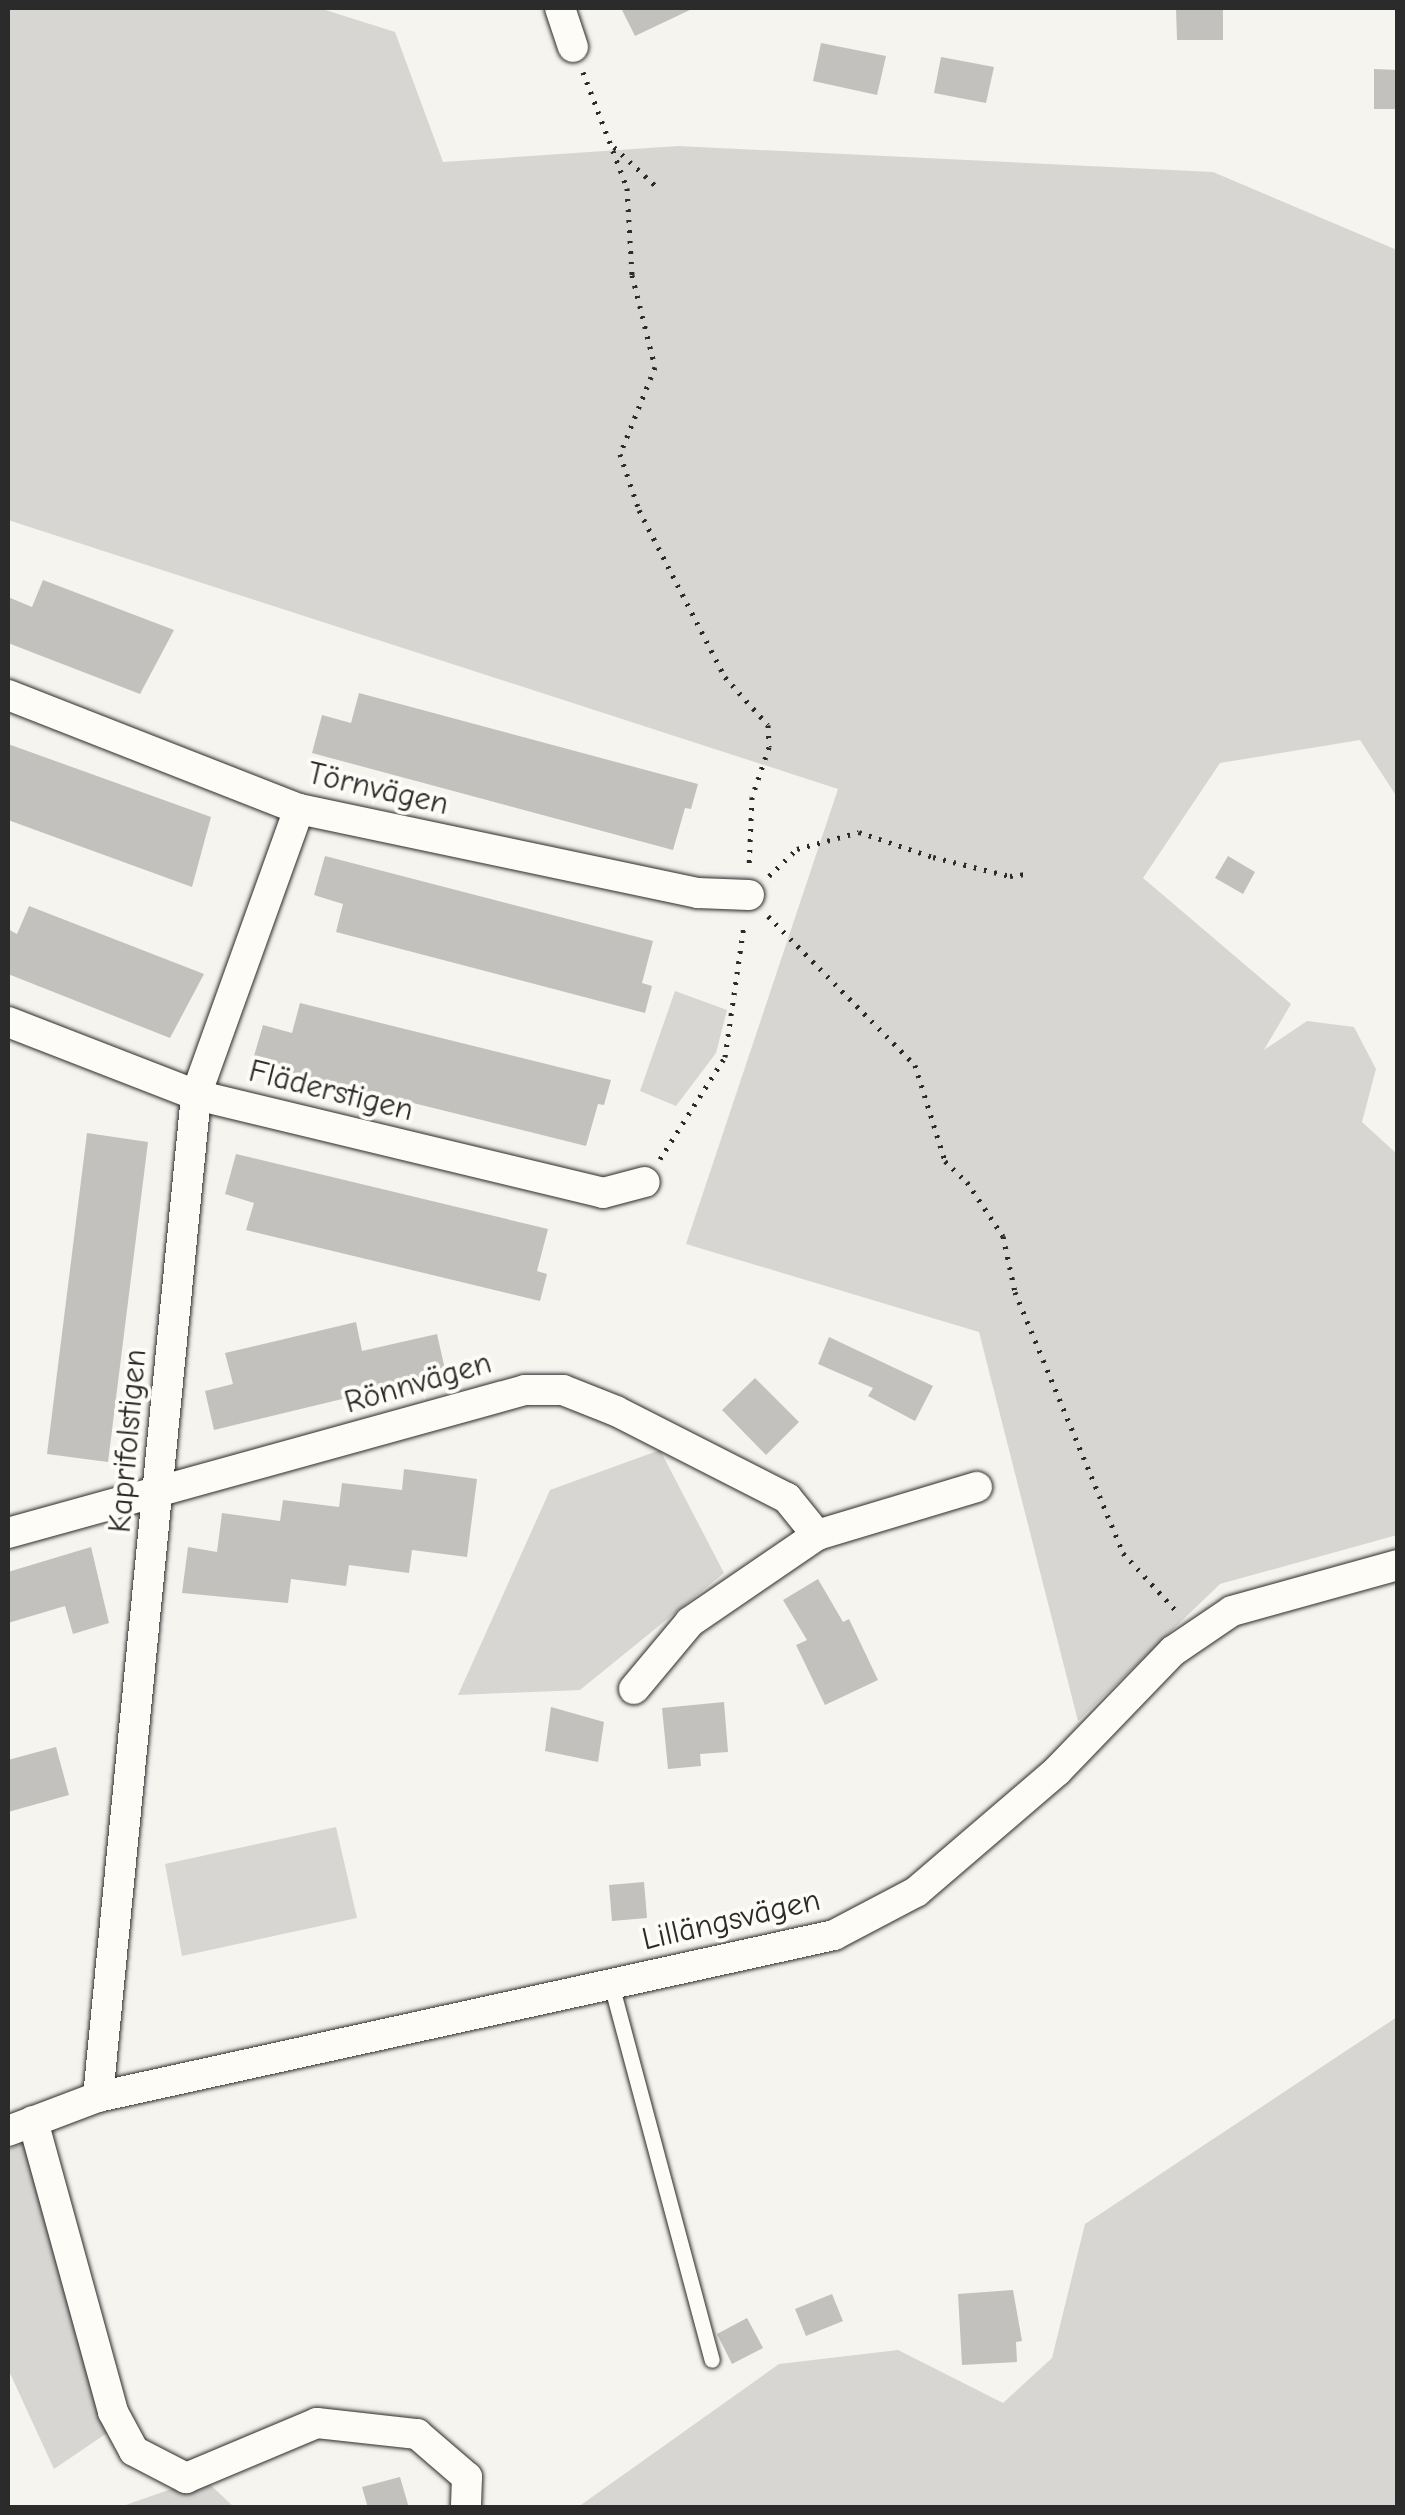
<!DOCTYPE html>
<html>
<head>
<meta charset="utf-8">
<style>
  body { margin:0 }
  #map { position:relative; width:1405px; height:2515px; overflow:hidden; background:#f5f4ef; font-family:"Comic Neue",sans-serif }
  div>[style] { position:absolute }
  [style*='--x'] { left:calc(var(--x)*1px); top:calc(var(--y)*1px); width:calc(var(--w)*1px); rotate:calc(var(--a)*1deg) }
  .green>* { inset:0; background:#d7d6d2 }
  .building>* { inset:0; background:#c2c1be }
  .path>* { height:5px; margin-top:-2.5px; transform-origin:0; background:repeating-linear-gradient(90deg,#2b2b2b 0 2.5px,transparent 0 10.5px) }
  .roads { filter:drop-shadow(0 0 2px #2b2b2b) drop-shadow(0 0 2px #2b2b2b) }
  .lane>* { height:15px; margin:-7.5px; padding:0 7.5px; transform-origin:7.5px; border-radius:7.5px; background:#fdfcf7 }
  .street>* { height:30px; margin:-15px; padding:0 15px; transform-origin:15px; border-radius:15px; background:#fdfcf7 }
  span { translate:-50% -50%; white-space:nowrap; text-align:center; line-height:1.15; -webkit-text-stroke:8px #fdfcf7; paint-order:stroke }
  .street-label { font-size:32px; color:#2b2b2b }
  .frame { position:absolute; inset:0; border:10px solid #2b2b2b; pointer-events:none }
</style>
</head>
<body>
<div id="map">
  <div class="green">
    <div style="clip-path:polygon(8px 8px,319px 8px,395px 32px,443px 162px,678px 146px,1213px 172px,1397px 250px,1397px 797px,1360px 740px,1220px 763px,1143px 878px,1291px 1004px,1264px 1050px,1307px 1021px,1354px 1027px,1376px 1069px,1362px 1122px,1397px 1154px,1397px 1535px,1220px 1584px,1078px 1721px,979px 1332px,686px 1244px,838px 789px,8px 520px)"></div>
    <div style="clip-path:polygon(675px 991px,727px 1010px,716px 1053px,676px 1106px,640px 1091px)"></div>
    <div style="clip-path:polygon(660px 1450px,724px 1573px,580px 1690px,458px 1695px,550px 1490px)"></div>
    <div style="clip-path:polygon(336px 1827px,357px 1918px,182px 1956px,165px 1864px)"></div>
    <div style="clip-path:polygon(1397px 2017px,1397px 2507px,578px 2507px,779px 2364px,898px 2350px,1003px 2403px,1052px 2358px,1085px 2224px)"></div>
    <div style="clip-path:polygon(25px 2143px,110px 2431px,54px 2469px,8px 2369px,8px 2149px)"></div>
    <div style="clip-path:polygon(203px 2478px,234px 2507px,117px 2508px)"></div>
  </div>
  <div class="building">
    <div style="clip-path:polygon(621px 8px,694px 8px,635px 36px)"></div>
    <div style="clip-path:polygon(1176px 8px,1223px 8px,1223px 40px,1177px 40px)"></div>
    <div style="clip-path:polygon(821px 43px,886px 56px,877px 95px,813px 81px)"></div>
    <div style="clip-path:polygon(941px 57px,994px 67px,986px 103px,934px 93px)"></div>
    <div style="clip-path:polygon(1374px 69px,1398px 70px,1398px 109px,1374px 109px)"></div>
    <div style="clip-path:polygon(43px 580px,174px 630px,140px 694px,8px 643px,8px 597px,32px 607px)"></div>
    <div style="clip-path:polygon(359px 693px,698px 784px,691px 809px,685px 808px,673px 850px,312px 753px,322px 715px,351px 723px)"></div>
    <div style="clip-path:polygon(8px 744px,211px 817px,192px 887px,8px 820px)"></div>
    <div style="clip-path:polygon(325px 856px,653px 941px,642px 983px,652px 986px,645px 1013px,336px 932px,343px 904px,314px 895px)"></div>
    <div style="clip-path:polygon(1228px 856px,1255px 872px,1243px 894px,1215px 878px)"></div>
    <div style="clip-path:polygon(29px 906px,204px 974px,170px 1038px,8px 974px,8px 929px,17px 934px)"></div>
    <div style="clip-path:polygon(300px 1003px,611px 1080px,604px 1105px,598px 1104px,586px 1146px,252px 1063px,263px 1025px,292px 1033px)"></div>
    <div style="clip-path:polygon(87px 1133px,148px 1142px,108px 1462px,47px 1454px)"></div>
    <div style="clip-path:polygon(236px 1154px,548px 1229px,537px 1271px,547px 1274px,540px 1301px,246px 1230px,254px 1203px,225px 1194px)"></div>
    <div style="clip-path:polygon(356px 1322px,362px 1351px,437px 1334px,446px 1374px,214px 1430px,205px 1391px,233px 1384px,225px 1353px)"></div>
    <div style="clip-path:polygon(829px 1337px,933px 1386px,915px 1421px,868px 1396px,873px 1388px,818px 1364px)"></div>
    <div style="clip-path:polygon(755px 1378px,799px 1422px,766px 1455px,722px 1410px)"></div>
    <div style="clip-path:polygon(404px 1469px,477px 1479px,467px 1557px,412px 1550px,409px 1573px,349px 1565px,346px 1586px,291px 1579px,288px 1603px,182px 1593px,188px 1547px,217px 1552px,222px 1513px,280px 1521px,283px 1500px,339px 1507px,342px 1483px,402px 1490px)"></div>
    <div style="clip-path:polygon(91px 1547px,109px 1623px,73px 1634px,65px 1606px,8px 1623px,8px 1572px)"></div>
    <div style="clip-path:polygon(818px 1579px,843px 1622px,849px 1619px,878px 1680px,825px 1705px,796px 1645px,807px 1640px,783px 1600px)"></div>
    <div style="clip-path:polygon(724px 1702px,728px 1752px,700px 1754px,701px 1766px,668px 1769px,662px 1708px)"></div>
    <div style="clip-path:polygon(551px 1707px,604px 1722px,598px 1762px,545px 1751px)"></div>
    <div style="clip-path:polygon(56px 1747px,69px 1795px,8px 1812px,8px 1760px)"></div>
    <div style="clip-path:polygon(644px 1882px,647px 1918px,612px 1921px,609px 1885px)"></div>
    <div style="clip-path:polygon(1013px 2290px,1022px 2341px,1016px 2342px,1017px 2362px,962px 2365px,958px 2294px)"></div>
    <div style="clip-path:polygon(832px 2294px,843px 2321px,806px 2336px,795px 2309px)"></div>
    <div style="clip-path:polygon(747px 2318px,763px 2348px,732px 2364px,717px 2334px)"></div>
    <div style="clip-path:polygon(400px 2477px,409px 2508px,368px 2508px,362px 2487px)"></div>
  </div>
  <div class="path">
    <div style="--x:583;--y:72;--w:124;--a:69.2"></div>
    <div style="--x:627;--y:188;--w:87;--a:86.7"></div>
    <div style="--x:632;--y:275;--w:95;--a:76"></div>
    <div style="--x:655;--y:367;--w:94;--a:111.9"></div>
    <div style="--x:620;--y:454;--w:59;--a:71.3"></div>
    <div style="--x:639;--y:510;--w:188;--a:62.8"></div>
    <div style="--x:725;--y:677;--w:64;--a:48.1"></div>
    <div style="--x:768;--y:725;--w:22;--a:87"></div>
    <div style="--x:769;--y:747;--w:53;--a:108.8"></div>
    <div style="--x:752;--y:797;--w:72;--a:92.4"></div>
    <div style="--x:614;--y:147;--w:62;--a:43"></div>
    <div style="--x:769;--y:876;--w:39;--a:-44"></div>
    <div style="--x:797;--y:849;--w:64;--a:-15.3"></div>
    <div style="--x:859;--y:832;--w:78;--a:18.7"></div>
    <div style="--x:933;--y:857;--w:79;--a:13.9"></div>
    <div style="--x:1010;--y:876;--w:16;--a:-7"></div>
    <div style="--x:768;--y:916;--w:209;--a:45.4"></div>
    <div style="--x:915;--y:1065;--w:101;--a:72.6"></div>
    <div style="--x:945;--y:1161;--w:30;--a:44"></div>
    <div style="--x:967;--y:1182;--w:65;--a:56.3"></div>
    <div style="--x:1003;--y:1236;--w:57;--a:77.9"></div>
    <div style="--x:1015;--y:1292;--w:282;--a:67.5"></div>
    <div style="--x:1123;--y:1553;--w:83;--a:47.4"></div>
    <div style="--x:660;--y:1159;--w:121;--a:-57.5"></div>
    <div style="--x:725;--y:1057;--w:133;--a:-81.8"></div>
  </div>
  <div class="roads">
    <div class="lane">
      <div style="--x:611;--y:1984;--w:389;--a:75"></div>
    </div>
    <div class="street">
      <div style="--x:560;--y:8;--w:41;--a:71.6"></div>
      <div style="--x:8;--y:695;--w:313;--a:21.4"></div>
      <div style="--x:299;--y:809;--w:408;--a:11.9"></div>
      <div style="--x:698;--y:893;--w:51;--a:2.2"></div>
      <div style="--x:8;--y:1022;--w:202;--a:21.2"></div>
      <div style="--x:196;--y:1095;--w:419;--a:13.5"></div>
      <div style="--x:603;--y:1193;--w:43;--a:-14.7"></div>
      <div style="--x:8;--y:1533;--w:536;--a:-15.46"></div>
      <div style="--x:525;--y:1390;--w:38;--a:0"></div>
      <div style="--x:563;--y:1390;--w:57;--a:21.6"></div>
      <div style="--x:616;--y:1411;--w:192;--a:27"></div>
      <div style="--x:787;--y:1498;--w:48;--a:51"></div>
      <div style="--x:817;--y:1535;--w:167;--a:-16.7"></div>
      <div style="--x:634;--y:1689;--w:87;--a:-50.1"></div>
      <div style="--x:690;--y:1622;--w:154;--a:-34.4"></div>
      <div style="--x:98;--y:2097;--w:1007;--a:-84.41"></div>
      <div style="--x:196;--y:1095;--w:304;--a:-70.2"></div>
      <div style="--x:33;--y:2121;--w:302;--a:74.6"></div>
      <div style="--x:113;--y:2412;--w:44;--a:61.7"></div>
      <div style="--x:134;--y:2451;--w:59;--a:27.4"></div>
      <div style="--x:186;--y:2478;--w:142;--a:-22.8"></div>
      <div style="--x:317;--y:2423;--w:101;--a:6.3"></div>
      <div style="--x:417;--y:2434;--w:66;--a:40.7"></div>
      <div style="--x:467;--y:2477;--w:31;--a:92"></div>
      <div style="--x:8;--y:2131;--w:96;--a:-20.7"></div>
      <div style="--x:98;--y:2097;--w:754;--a:-12.41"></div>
      <div style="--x:834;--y:1935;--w:93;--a:-27.7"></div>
      <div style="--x:916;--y:1892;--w:186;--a:-40.6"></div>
      <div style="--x:1057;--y:1771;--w:167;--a:-46"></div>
      <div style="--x:1173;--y:1651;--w:71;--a:-34.1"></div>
      <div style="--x:1232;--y:1611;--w:172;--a:-15.5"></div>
    </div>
  </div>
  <div class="street-label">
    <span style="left:378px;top:789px;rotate:13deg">Törnvägen</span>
    <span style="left:331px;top:1091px;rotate:14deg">Fläderstigen</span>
    <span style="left:418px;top:1383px;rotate:-16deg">Rönnvägen</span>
    <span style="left:128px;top:1441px;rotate:-85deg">Kaprifolstigen</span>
    <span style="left:731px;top:1920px;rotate:-13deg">Lillängsvägen</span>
  </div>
  <div class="frame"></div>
</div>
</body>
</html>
